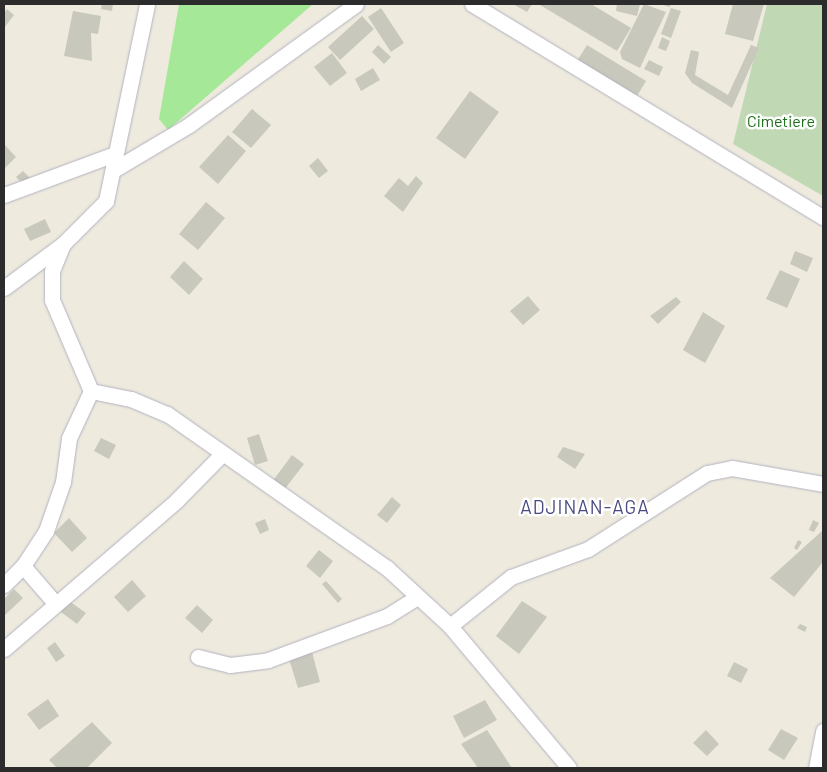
<!DOCTYPE html>
<html>
<head>
<meta charset="utf-8">
<style>
  body { margin:0 }
  #map { position:relative; width:827px; height:772px; overflow:hidden; background:#eeeade; font-family:Barlow,sans-serif }
  div>[style] { position:absolute }
  [style*='--x'] { left:calc(var(--x)*1px); top:calc(var(--y)*1px); width:calc(var(--w)*1px); rotate:calc(var(--a)*1deg) }
  .green>* { inset:0; background:#a5e897 }
  .cemetery>* { inset:0; background:#c0d9b4 }
  .building>* { inset:0; background:#c9c8bc }
  .roads { filter:drop-shadow(0 0 1px #b2b2c0) drop-shadow(0 0 1px #b2b2c0) }
  .street>* { height:15px; margin:-7.5px; padding:0 7.5px; transform-origin:7.5px; border-radius:7.5px; background:#fff }
  span { translate:-50% -50%; white-space:nowrap; text-align:center; line-height:1.15; -webkit-text-stroke:5px #fff; paint-order:stroke }
  .park-label { font-size:16px; color:#1a6e16 }
  .quarter-label { font-size:19px; color:#494a80; letter-spacing:1px }
  .frame { position:absolute; inset:0; border:5px solid #2c2c2c; pointer-events:none }
</style>
</head>
<body>
<div id="map">
  <div class="green">
    <div style="clip-path:polygon(179px 4px,313px 4px,168px 130px,159px 119px)"></div>
  </div>
  <div class="cemetery">
    <div style="clip-path:polygon(767px 4px,823px 4px,823px 196px,733px 144px)"></div>
  </div>
  <div class="building">
    <div style="clip-path:polygon(102px 4px,113px 4px,112px 11px,101px 9px)"></div>
    <div style="clip-path:polygon(513px 4px,532px 4px,527px 12px)"></div>
    <div style="clip-path:polygon(591px 4px,631px 28px,617px 51px,540px 5px)"></div>
    <div style="clip-path:polygon(617px 4px,640px 4px,637px 16px,616px 11px)"></div>
    <div style="clip-path:polygon(644px 4px,666px 12px,640px 68px,622px 59px,620px 52px)"></div>
    <div style="clip-path:polygon(659px 4px,671px 4px,670px 7px)"></div>
    <div style="clip-path:polygon(733px 4px,764px 4px,753px 41px,725px 34px)"></div>
    <div style="clip-path:polygon(381px 8px,404px 43px,391px 52px,368px 17px)"></div>
    <div style="clip-path:polygon(671px 8px,681px 11px,671px 38px,661px 34px)"></div>
    <div style="clip-path:polygon(7px 9px,14px 15px,4px 28px,4px 13px)"></div>
    <div style="clip-path:polygon(73px 11px,101px 16px,98px 34px,91px 33px,92px 61px,64px 56px)"></div>
    <div style="clip-path:polygon(362px 16px,374px 29px,340px 60px,328px 47px)"></div>
    <div style="clip-path:polygon(662px 37px,670px 41px,666px 51px,658px 48px)"></div>
    <div style="clip-path:polygon(378px 45px,391px 57px,384px 64px,372px 52px)"></div>
    <div style="clip-path:polygon(587px 45px,646px 81px,637px 96px,577px 61px)"></div>
    <div style="clip-path:polygon(751px 45px,759px 48px,732px 108px,692px 83px,685px 73px,691px 50px,699px 52px,695px 75px,728px 95px)"></div>
    <div style="clip-path:polygon(332px 53px,347px 73px,330px 86px,314px 67px)"></div>
    <div style="clip-path:polygon(649px 60px,663px 67px,659px 76px,644px 69px)"></div>
    <div style="clip-path:polygon(373px 68px,380px 80px,361px 91px,355px 79px)"></div>
    <div style="clip-path:polygon(470px 91px,499px 112px,465px 159px,436px 138px)"></div>
    <div style="clip-path:polygon(252px 109px,271px 125px,251px 148px,232px 132px)"></div>
    <div style="clip-path:polygon(228px 135px,246px 151px,218px 184px,199px 167px)"></div>
    <div style="clip-path:polygon(4px 144px,16px 157px,4px 169px)"></div>
    <div style="clip-path:polygon(318px 158px,328px 171px,319px 178px,309px 166px)"></div>
    <div style="clip-path:polygon(23px 171px,30px 178px,23px 184px,16px 177px)"></div>
    <div style="clip-path:polygon(416px 176px,423px 183px,403px 212px,384px 196px,399px 178px,408px 186px)"></div>
    <div style="clip-path:polygon(206px 202px,225px 218px,198px 250px,179px 234px)"></div>
    <div style="clip-path:polygon(45px 219px,51px 232px,30px 241px,24px 229px)"></div>
    <div style="clip-path:polygon(795px 251px,813px 258px,807px 272px,790px 264px)"></div>
    <div style="clip-path:polygon(184px 261px,203px 279px,189px 295px,170px 277px)"></div>
    <div style="clip-path:polygon(780px 270px,800px 279px,787px 308px,766px 299px)"></div>
    <div style="clip-path:polygon(528px 296px,540px 310px,523px 325px,510px 311px)"></div>
    <div style="clip-path:polygon(676px 297px,681px 302px,658px 324px,650px 316px)"></div>
    <div style="clip-path:polygon(703px 312px,725px 326px,705px 363px,683px 350px)"></div>
    <div style="clip-path:polygon(259px 434px,268px 461px,255px 465px,247px 438px)"></div>
    <div style="clip-path:polygon(101px 438px,116px 445px,109px 459px,94px 451px)"></div>
    <div style="clip-path:polygon(563px 447px,585px 454px,575px 469px,557px 457px)"></div>
    <div style="clip-path:polygon(292px 455px,304px 464px,284px 490px,272px 482px)"></div>
    <div style="clip-path:polygon(392px 497px,401px 505px,387px 523px,377px 515px)"></div>
    <div style="clip-path:polygon(69px 518px,87px 538px,72px 552px,54px 533px)"></div>
    <div style="clip-path:polygon(265px 519px,269px 530px,260px 534px,255px 523px)"></div>
    <div style="clip-path:polygon(813px 520px,819px 523px,814px 532px,809px 530px)"></div>
    <div style="clip-path:polygon(823px 530px,823px 562px,794px 597px,770px 578px)"></div>
    <div style="clip-path:polygon(798px 540px,802px 542px,797px 550px,794px 548px)"></div>
    <div style="clip-path:polygon(319px 550px,333px 561px,320px 578px,306px 566px)"></div>
    <div style="clip-path:polygon(132px 580px,146px 596px,128px 612px,114px 597px)"></div>
    <div style="clip-path:polygon(326px 581px,342px 599px,338px 603px,322px 584px)"></div>
    <div style="clip-path:polygon(14px 589px,23px 598px,4px 616px,4px 599px)"></div>
    <div style="clip-path:polygon(69px 601px,86px 613px,77px 624px,61px 612px)"></div>
    <div style="clip-path:polygon(522px 601px,547px 617px,519px 654px,496px 636px)"></div>
    <div style="clip-path:polygon(197px 605px,213px 620px,202px 633px,185px 618px)"></div>
    <div style="clip-path:polygon(800px 624px,807px 627px,805px 632px,797px 628px)"></div>
    <div style="clip-path:polygon(55px 642px,65px 656px,56px 662px,47px 648px)"></div>
    <div style="clip-path:polygon(312px 652px,320px 682px,298px 688px,289px 659px)"></div>
    <div style="clip-path:polygon(734px 662px,748px 669px,741px 683px,727px 676px)"></div>
    <div style="clip-path:polygon(48px 699px,59px 716px,39px 730px,27px 714px)"></div>
    <div style="clip-path:polygon(485px 700px,497px 720px,464px 738px,453px 716px)"></div>
    <div style="clip-path:polygon(92px 722px,112px 743px,87px 768px,57px 768px,49px 760px)"></div>
    <div style="clip-path:polygon(781px 729px,798px 738px,784px 760px,768px 750px)"></div>
    <div style="clip-path:polygon(487px 730px,512px 768px,478px 768px,461px 744px)"></div>
    <div style="clip-path:polygon(706px 730px,719px 744px,707px 756px,693px 743px)"></div>
  </div>
  <div class="roads">
    <div class="street">
      <div style="--x:472;--y:4;--w:411;--a:31.3"></div>
      <div style="--x:115;--y:169;--w:86;--a:-30.7"></div>
      <div style="--x:189;--y:125;--w:206;--a:-35.9"></div>
      <div style="--x:4;--y:195;--w:118;--a:-20.3"></div>
      <div style="--x:4;--y:288;--w:74;--a:-36.7"></div>
      <div style="--x:63;--y:244;--w:61;--a:-45"></div>
      <div style="--x:106;--y:201;--w:201;--a:-78.2"></div>
      <div style="--x:91;--y:391;--w:41;--a:11.3"></div>
      <div style="--x:131;--y:399;--w:39;--a:23"></div>
      <div style="--x:167;--y:414;--w:269;--a:35"></div>
      <div style="--x:387;--y:568;--w:86;--a:42.6"></div>
      <div style="--x:450;--y:626;--w:185;--a:50"></div>
      <div style="--x:23;--y:566;--w:42;--a:-56.7"></div>
      <div style="--x:46;--y:531;--w:52;--a:-70.9"></div>
      <div style="--x:63;--y:482;--w:44;--a:-82.2"></div>
      <div style="--x:69;--y:438;--w:52;--a:-64.9"></div>
      <div style="--x:91;--y:391;--w:99;--a:-113.2"></div>
      <div style="--x:52;--y:300;--w:29;--a:-90"></div>
      <div style="--x:52;--y:271;--w:29;--a:-68"></div>
      <div style="--x:4;--y:585;--w:27;--a:-45"></div>
      <div style="--x:23;--y:566;--w:49;--a:49.1"></div>
      <div style="--x:450;--y:626;--w:78;--a:-38.8"></div>
      <div style="--x:511;--y:577;--w:82;--a:-20"></div>
      <div style="--x:588;--y:549;--w:141;--a:-32.6"></div>
      <div style="--x:707;--y:473;--w:25;--a:-11"></div>
      <div style="--x:732;--y:468;--w:92;--a:10"></div>
      <div style="--x:4;--y:649;--w:228;--a:-40.7"></div>
      <div style="--x:177;--y:500;--w:63;--a:-45.6"></div>
      <div style="--x:198;--y:657;--w:33;--a:14"></div>
      <div style="--x:230;--y:665;--w:38;--a:-7"></div>
      <div style="--x:268;--y:660;--w:127;--a:-20.3"></div>
      <div style="--x:387;--y:616;--w:36;--a:-32"></div>
      <div style="--x:816;--y:768;--w:38;--a:-79"></div>
    </div>
  </div>
  <div class="park-label">
    <span style="left:781px;top:121px">Cimetiere</span>
  </div>
  <div class="quarter-label">
    <span style="left:585px;top:507px">ADJINAN-AGA</span>
  </div>
  <div class="frame"></div>
</div>
</body>
</html>
